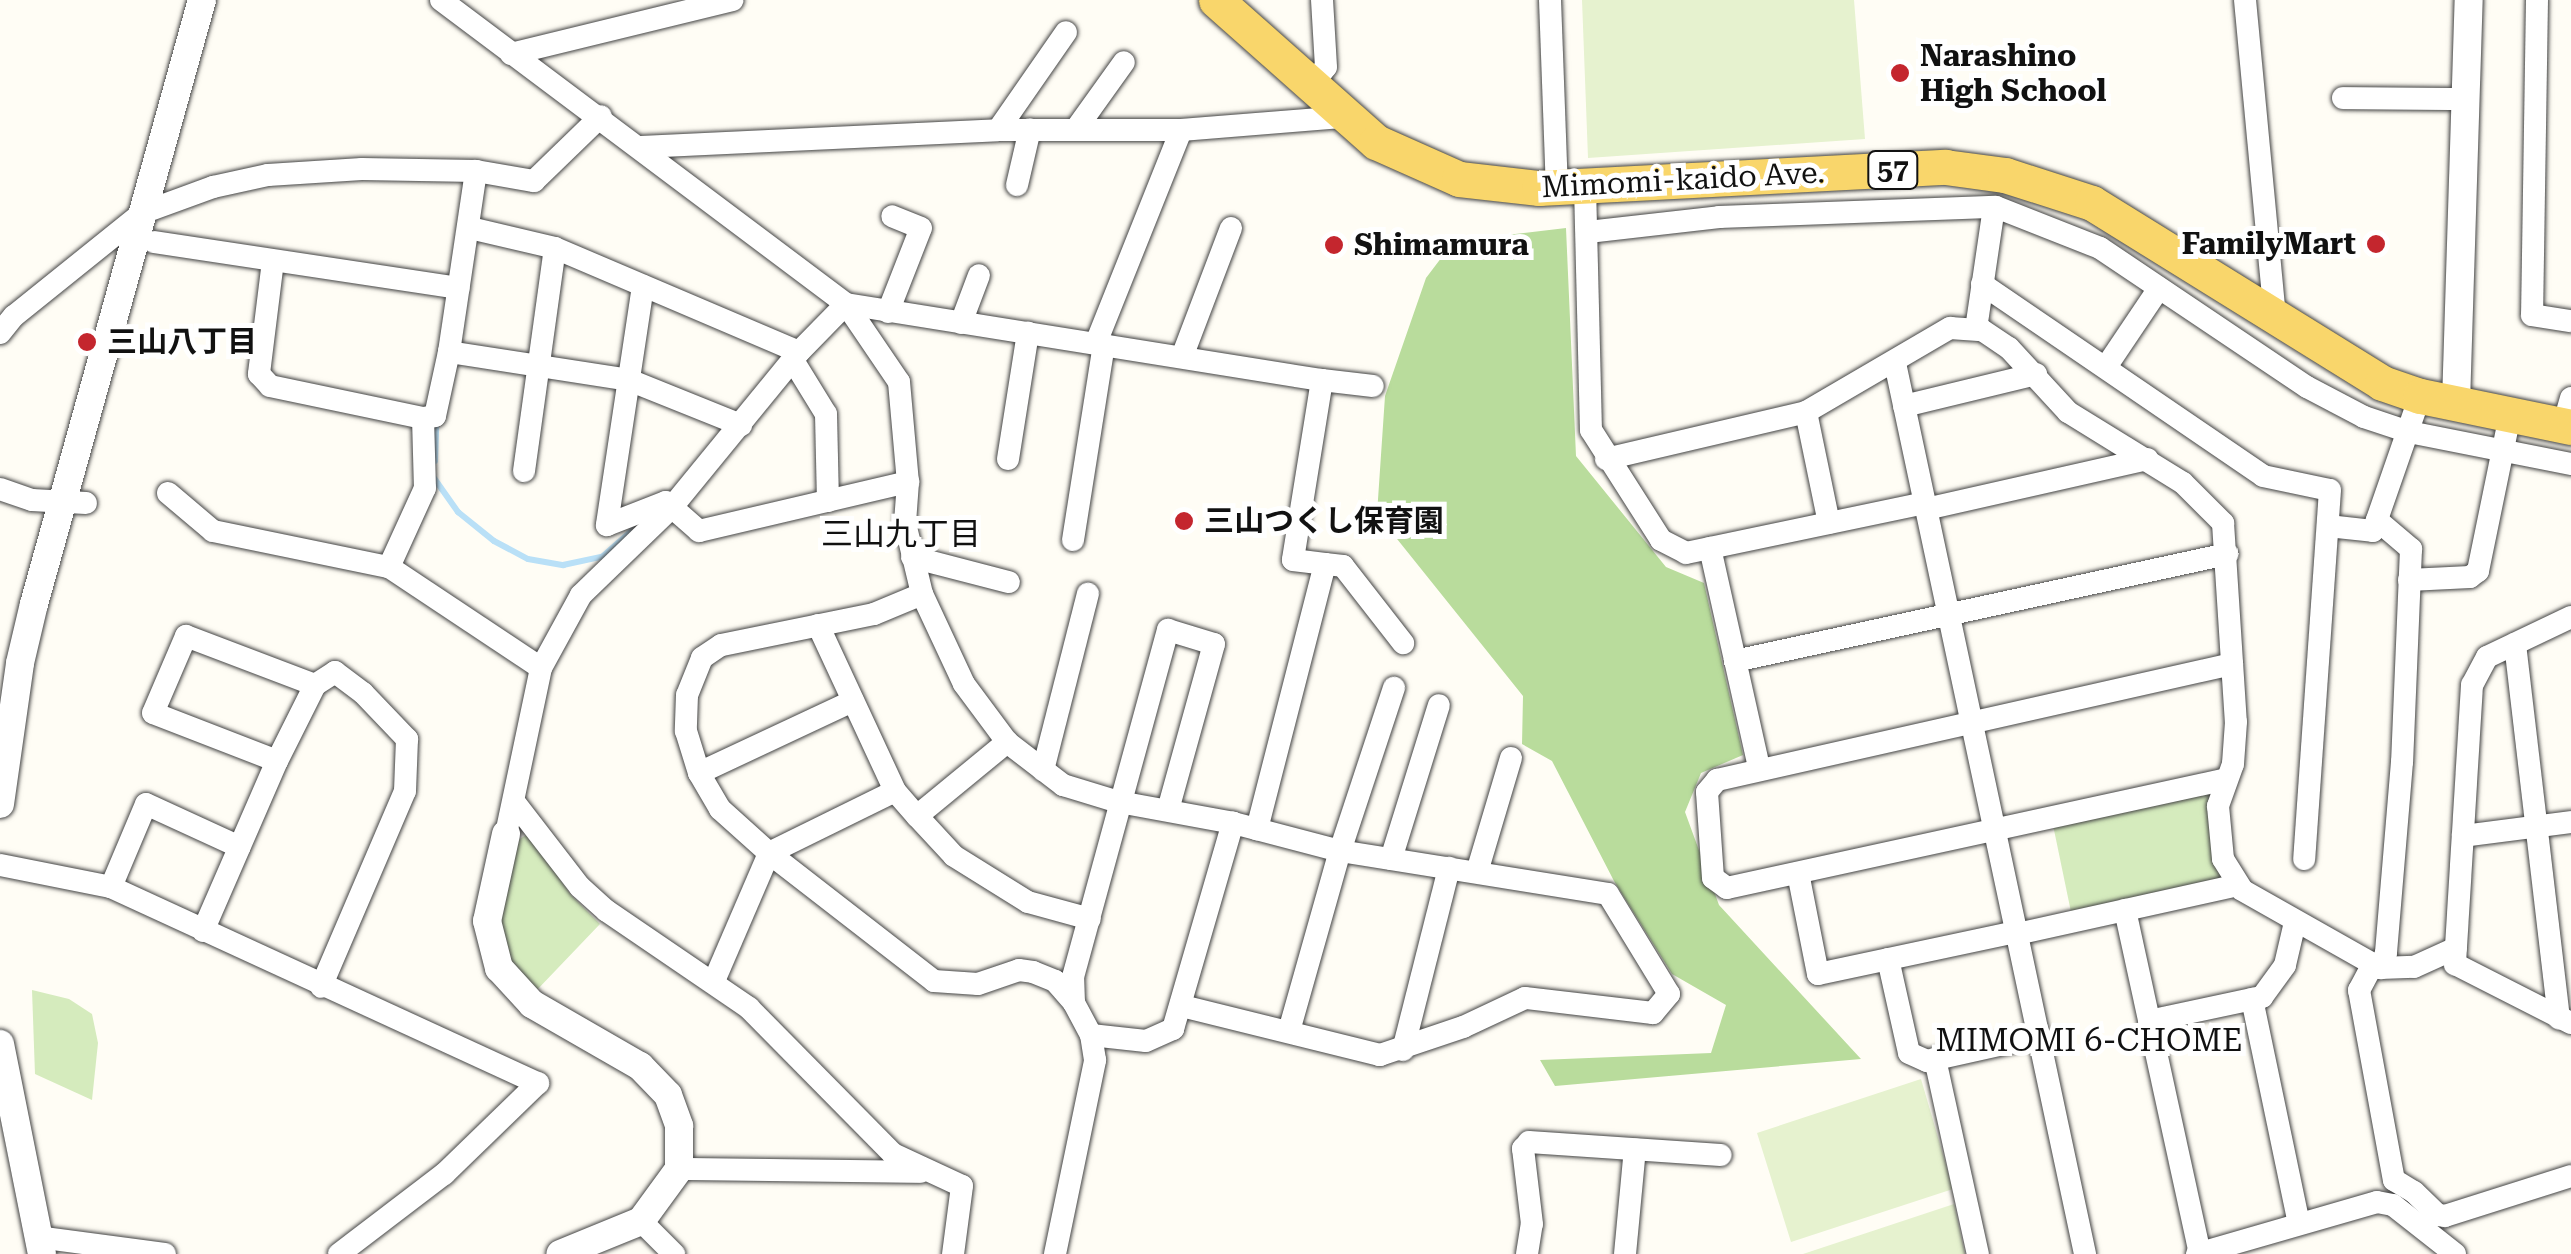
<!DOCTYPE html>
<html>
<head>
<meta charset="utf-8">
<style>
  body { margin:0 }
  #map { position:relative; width:2571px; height:1254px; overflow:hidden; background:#fffdf5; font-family:"Roboto Serif","Noto Sans JP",serif }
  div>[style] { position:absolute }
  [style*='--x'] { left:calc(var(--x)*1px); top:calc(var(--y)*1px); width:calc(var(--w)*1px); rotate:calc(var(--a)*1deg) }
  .green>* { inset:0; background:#d5ebbd }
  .forest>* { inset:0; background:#b9dc9c }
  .pitch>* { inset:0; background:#e6f2cf }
  .stream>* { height:6px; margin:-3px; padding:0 3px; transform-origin:3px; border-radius:3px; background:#b9e0f7 }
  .roads { filter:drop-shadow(0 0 2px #444) drop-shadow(0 0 2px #444) }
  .minor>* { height:22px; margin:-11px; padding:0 11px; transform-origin:11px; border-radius:11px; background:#fff }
  .tertiary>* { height:28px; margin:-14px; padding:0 14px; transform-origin:14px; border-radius:14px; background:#fff }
  .primary>* { height:35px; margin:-17.5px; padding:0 17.5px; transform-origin:17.5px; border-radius:17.5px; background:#f9d66b }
  .dots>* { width:28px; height:28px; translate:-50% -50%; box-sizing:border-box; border:5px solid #fff; border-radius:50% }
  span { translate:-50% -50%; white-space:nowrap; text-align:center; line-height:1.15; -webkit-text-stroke:10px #fff; paint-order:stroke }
  .shield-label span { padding:2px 8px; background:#fff; border:2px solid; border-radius:8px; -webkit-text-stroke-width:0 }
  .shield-label { font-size:28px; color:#111; font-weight:700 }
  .poi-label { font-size:30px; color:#111; font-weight:700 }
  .left { translate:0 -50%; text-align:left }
  .right { translate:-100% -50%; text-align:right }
  .street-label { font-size:30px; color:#111 }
  .neighbourhood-label { font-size:32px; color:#111 }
</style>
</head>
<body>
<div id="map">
  <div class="green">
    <div style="clip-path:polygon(2213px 790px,2225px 881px,2071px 912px,2053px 825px)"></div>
    <div style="clip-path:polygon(528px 834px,571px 895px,600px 924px,535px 992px,515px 973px,496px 924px,513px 843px)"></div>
    <div style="clip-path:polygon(32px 990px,69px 999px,92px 1014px,98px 1043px,92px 1100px,35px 1074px)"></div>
  </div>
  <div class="forest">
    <div style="clip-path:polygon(1566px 228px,1576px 456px,1666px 567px,1704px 583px,1743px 755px,1701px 773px,1685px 812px,1719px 905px,1861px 1059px,1555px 1086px,1540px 1060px,1711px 1053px,1726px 1005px,1672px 974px,1614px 881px,1552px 761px,1522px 744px,1523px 696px,1377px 514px,1385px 396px,1426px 278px,1454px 241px)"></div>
  </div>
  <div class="pitch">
    <div style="clip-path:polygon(1582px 0,1854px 0,1865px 139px,1588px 158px)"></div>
    <div style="clip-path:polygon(1921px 1079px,1953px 1189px,1791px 1242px,1757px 1133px)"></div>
    <div style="clip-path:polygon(1954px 1204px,1965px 1254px,1803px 1254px)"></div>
  </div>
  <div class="stream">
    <div style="--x:435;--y:461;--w:34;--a:-88"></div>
    <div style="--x:434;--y:478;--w:42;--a:54.8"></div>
    <div style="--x:458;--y:512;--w:46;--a:38.9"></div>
    <div style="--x:494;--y:541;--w:38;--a:28"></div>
    <div style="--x:528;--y:559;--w:36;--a:10"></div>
    <div style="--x:563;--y:565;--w:40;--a:-12"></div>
    <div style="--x:602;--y:557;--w:45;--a:-41.4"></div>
  </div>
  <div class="roads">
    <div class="minor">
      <div style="--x:441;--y:0;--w:506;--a:36.89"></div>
      <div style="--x:846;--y:304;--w:94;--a:55.8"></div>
      <div style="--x:899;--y:382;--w:100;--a:84.9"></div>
      <div style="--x:908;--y:482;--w:41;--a:94.2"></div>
      <div style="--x:905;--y:523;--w:73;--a:76.5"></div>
      <div style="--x:922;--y:594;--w:99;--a:65"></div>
      <div style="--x:964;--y:684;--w:72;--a:53.4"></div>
      <div style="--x:1007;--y:742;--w:71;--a:37.5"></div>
      <div style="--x:1063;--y:785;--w:59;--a:16.9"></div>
      <div style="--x:1119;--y:802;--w:116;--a:10.4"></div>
      <div style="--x:1233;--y:823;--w:111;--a:14.7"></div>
      <div style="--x:1340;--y:851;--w:271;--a:9.1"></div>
      <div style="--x:1608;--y:894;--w:117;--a:58.6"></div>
      <div style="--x:1669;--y:994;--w:25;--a:130"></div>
      <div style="--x:1653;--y:1013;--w:129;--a:-173.3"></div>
      <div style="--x:1525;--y:998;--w:68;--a:154.9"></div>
      <div style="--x:1463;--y:1027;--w:88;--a:161.4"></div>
      <div style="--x:1380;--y:1055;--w:204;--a:-166.1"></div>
      <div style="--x:1550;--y:0;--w:188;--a:87.9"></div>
      <div style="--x:2245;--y:0;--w:317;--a:84.6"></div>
      <div style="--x:2537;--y:0;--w:315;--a:90.9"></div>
      <div style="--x:2532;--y:315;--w:39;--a:9"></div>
      <div style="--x:511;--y:54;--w:228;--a:-13.7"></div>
      <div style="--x:1310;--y:88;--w:26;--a:-53"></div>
      <div style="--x:1326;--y:67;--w:67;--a:-93.4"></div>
      <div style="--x:2343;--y:98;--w:123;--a:0.5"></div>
      <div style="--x:1076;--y:129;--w:82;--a:-54.4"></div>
      <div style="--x:998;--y:130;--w:119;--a:-55.2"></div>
      <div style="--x:641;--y:147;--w:357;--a:-2.7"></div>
      <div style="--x:998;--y:130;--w:183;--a:0"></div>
      <div style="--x:1181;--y:130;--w:164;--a:-4.6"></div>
      <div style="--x:1017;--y:185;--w:57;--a:-76.9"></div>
      <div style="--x:1585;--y:186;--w:244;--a:88.6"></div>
      <div style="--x:1591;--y:430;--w:130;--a:57.5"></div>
      <div style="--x:1661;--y:540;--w:28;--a:27"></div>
      <div style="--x:1686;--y:553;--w:244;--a:-11.8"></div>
      <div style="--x:470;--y:228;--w:87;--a:13.2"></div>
      <div style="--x:555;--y:248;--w:265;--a:23.1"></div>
      <div style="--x:1588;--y:232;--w:132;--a:-6.5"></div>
      <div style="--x:1719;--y:217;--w:277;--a:-2.1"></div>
      <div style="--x:1996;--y:207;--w:112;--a:21.5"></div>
      <div style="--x:2100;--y:248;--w:249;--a:33.9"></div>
      <div style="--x:2307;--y:387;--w:64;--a:27.8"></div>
      <div style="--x:2364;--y:417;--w:47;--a:18.4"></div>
      <div style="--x:2409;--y:432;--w:165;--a:11.2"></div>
      <div style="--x:154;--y:242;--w:308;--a:8.6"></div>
      <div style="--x:273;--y:261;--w:114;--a:97.1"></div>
      <div style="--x:259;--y:374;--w:16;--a:47"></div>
      <div style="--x:270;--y:386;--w:156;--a:11.8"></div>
      <div style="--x:423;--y:418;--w:70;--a:88.4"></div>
      <div style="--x:425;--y:488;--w:87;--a:114.5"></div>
      <div style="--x:1982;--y:284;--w:340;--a:34.3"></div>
      <div style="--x:2263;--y:476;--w:68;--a:11.8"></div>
      <div style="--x:2330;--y:490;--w:370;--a:94"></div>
      <div style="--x:643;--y:286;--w:242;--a:98.6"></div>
      <div style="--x:607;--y:525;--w:63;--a:-21.3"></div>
      <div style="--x:666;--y:502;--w:44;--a:41.3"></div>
      <div style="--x:699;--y:531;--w:215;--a:-13.2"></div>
      <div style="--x:888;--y:312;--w:90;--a:-68.6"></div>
      <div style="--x:921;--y:228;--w:31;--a:-158"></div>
      <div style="--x:961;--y:323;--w:51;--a:-69.4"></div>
      <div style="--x:1976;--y:329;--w:123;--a:-81.6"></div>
      <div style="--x:0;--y:333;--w:22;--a:-51"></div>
      <div style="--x:14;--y:316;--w:164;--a:-38.8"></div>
      <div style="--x:142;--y:213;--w:76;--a:-20.1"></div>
      <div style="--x:213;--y:187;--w:56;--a:-12.3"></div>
      <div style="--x:268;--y:175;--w:94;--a:-3.7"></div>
      <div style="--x:362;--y:169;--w:114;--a:1"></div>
      <div style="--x:476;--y:171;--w:59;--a:9.8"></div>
      <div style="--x:534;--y:181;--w:93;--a:-44.1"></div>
      <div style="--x:1096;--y:343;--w:229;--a:-68.2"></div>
      <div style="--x:449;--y:352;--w:182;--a:8.8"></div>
      <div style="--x:629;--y:380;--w:121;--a:21.9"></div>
      <div style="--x:1182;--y:357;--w:138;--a:-69.2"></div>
      <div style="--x:794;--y:362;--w:61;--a:58.4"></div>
      <div style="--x:826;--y:414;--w:87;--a:88.7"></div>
      <div style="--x:1895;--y:363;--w:911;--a:77.96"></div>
      <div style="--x:2106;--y:367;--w:95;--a:-56.1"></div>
      <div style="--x:1322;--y:380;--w:51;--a:6.7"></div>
      <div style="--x:1904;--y:406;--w:136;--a:-13.6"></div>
      <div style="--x:1806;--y:412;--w:113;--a:78.3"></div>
      <div style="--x:423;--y:418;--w:12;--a:-9"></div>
      <div style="--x:435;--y:416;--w:66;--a:-77.7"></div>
      <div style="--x:449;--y:352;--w:183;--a:-81.5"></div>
      <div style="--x:2563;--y:426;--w:29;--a:-74"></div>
      <div style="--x:1008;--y:459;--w:128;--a:-81"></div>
      <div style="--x:1606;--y:459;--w:205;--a:-13.2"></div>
      <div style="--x:1806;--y:412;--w:167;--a:-30.3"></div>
      <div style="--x:1950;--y:328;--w:32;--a:4"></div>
      <div style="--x:1982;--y:330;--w:32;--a:34"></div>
      <div style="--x:2009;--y:348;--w:87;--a:47.3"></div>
      <div style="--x:2068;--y:412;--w:135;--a:31.7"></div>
      <div style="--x:2183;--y:483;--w:57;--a:45"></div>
      <div style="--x:2223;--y:523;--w:199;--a:86.3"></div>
      <div style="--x:2236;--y:722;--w:42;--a:94.1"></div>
      <div style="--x:2233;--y:764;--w:45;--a:109.7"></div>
      <div style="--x:2218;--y:806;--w:53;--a:84.6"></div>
      <div style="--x:2223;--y:859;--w:36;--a:58"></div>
      <div style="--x:2242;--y:890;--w:159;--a:29.5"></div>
      <div style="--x:2380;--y:968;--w:34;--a:-2"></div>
      <div style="--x:2414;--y:967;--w:46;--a:-24.3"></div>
      <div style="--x:524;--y:471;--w:225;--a:-82.1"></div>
      <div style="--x:0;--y:489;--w:34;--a:19"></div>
      <div style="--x:32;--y:500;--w:54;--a:3.2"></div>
      <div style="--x:168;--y:493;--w:59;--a:40.2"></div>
      <div style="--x:213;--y:531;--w:180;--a:11.6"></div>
      <div style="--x:389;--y:567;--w:182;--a:33.6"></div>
      <div style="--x:1926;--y:509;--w:227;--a:-12.7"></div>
      <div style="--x:2377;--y:520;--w:45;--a:40.5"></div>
      <div style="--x:2411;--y:549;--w:213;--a:92.4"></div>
      <div style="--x:2402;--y:762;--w:192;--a:94.8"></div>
      <div style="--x:2386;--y:953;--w:16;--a:112"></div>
      <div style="--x:2328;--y:526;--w:45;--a:6.3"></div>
      <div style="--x:2373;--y:531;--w:143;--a:-70.8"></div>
      <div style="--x:1073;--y:540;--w:198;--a:-81"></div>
      <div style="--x:1710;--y:548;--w:225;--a:77.4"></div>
      <div style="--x:912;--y:557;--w:100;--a:14.5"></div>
      <div style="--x:1325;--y:564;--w:18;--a:6"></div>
      <div style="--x:1343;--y:566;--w:98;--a:52.1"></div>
      <div style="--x:2409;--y:580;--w:61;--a:-2.8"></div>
      <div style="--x:2470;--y:577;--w:10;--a:-37"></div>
      <div style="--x:2478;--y:571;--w:159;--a:-78.4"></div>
      <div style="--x:922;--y:594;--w:52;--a:157.4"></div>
      <div style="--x:874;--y:614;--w:156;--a:168.5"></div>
      <div style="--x:721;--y:645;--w:23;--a:146"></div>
      <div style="--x:702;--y:658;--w:40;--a:112"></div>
      <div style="--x:687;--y:695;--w:36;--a:92"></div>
      <div style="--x:686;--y:731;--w:44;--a:72.8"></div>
      <div style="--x:699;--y:773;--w:42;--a:59.7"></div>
      <div style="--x:720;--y:809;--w:66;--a:41.9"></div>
      <div style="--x:769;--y:853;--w:209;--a:37.8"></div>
      <div style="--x:934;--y:981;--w:44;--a:3.9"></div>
      <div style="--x:978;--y:984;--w:43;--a:-18.9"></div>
      <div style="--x:1019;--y:970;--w:14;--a:8"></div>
      <div style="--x:1033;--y:972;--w:24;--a:22"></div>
      <div style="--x:1055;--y:981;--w:29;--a:49"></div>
      <div style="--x:2571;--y:617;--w:93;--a:154.5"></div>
      <div style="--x:2487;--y:657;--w:32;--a:118"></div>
      <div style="--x:2472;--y:685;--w:280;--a:93.5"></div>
      <div style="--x:2455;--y:964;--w:130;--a:27"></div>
      <div style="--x:818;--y:625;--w:183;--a:65.1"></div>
      <div style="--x:895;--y:791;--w:33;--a:49"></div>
      <div style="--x:917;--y:816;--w:54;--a:47.2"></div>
      <div style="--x:954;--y:856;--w:87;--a:31.9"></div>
      <div style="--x:1028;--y:902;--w:64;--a:15.3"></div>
      <div style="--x:2515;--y:644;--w:377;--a:83.3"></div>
      <div style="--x:1735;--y:661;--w:504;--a:-12.27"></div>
      <div style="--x:277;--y:761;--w:133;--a:-158.8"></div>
      <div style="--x:153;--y:713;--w:84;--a:-66.8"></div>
      <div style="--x:186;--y:636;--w:138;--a:20.8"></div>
      <div style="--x:1043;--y:770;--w:182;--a:-75.7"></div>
      <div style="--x:699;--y:773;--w:170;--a:-25.1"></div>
      <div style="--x:2227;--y:779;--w:512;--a:167.7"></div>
      <div style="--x:1727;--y:888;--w:17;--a:-144"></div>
      <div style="--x:1713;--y:878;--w:86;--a:-94"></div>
      <div style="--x:1707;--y:792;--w:16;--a:-50"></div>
      <div style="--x:1717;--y:780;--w:528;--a:-12.69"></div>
      <div style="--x:515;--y:803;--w:106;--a:52.3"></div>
      <div style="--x:580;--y:887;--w:36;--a:42"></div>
      <div style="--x:607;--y:911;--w:172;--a:34.3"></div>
      <div style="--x:749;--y:1008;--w:205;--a:45.4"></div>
      <div style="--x:893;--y:1154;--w:76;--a:24.9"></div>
      <div style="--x:962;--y:1186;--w:69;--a:97.5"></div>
      <div style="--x:917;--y:816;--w:117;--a:-39.4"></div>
      <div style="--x:506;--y:834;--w:170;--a:-78.1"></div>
      <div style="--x:541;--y:668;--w:83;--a:-61.3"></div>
      <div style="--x:581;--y:595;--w:127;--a:-44"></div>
      <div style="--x:672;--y:507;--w:200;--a:-50.7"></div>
      <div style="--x:799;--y:352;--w:67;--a:-45.6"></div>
      <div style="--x:846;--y:304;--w:482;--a:9.1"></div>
      <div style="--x:1322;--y:380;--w:182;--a:99.2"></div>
      <div style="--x:1293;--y:560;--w:32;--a:7"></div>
      <div style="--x:1325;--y:564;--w:274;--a:104.4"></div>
      <div style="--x:2463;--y:836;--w:109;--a:-7.4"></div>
      <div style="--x:1391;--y:859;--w:161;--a:-72.7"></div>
      <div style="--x:0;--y:865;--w:113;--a:11.2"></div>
      <div style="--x:111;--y:887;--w:470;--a:24.7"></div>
      <div style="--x:538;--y:1083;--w:131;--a:135.9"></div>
      <div style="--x:444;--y:1174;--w:132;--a:142.7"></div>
      <div style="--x:1477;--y:872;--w:119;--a:-73.4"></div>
      <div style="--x:1798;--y:873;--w:103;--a:78.8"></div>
      <div style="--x:1818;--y:974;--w:202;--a:-12"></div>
      <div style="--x:111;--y:887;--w:90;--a:-67.1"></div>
      <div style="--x:146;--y:804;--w:103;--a:24.6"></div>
      <div style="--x:2125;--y:910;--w:351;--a:77.7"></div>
      <div style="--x:203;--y:931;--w:185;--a:-66.5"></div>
      <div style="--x:277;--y:761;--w:85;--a:-63.4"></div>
      <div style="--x:315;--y:685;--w:24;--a:-33"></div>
      <div style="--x:335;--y:672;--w:35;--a:37"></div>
      <div style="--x:363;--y:693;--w:64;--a:46.3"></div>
      <div style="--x:407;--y:739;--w:52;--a:92.2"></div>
      <div style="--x:405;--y:791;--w:213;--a:113.2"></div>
      <div style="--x:2017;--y:934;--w:226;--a:-12.5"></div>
      <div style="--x:1888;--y:959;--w:96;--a:77.4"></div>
      <div style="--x:1909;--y:1053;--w:20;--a:24"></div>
      <div style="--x:1927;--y:1061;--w:115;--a:-12.6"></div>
      <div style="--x:2373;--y:964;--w:30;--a:118"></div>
      <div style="--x:2359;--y:990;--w:193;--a:79.6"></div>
      <div style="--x:2394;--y:1180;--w:23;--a:31"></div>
      <div style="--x:2414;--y:1192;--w:33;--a:44"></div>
      <div style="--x:2438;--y:1215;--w:7;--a:8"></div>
      <div style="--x:2445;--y:1216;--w:132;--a:-17.6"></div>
      <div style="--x:714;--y:981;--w:139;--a:-66.7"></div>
      <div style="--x:769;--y:853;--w:140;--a:-26.2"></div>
      <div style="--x:2252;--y:999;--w:229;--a:78.2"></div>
      <div style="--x:2149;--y:1021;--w:116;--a:-12"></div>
      <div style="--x:2262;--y:997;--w:39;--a:-54"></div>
      <div style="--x:2285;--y:965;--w:44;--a:-76.9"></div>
      <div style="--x:1289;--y:1031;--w:187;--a:-74.2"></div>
      <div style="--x:1340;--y:851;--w:172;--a:-71.7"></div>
      <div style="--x:1091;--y:1035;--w:55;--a:6.2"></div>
      <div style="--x:1146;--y:1041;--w:30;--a:-24"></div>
      <div style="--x:1173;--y:1029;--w:215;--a:-73.8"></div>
      <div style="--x:1403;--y:1050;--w:188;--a:-75.8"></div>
      <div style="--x:1935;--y:1059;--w:200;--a:77.6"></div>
      <div style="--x:679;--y:1169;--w:241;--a:0.7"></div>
      <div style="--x:641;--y:1221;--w:47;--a:45"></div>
      <div style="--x:38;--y:1237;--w:128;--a:7.6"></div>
      <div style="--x:1055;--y:1254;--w:198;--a:-78.3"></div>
      <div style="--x:1095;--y:1060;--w:25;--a:-99"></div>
      <div style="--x:1091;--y:1035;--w:36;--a:-118"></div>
      <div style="--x:1074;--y:1003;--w:26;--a:-92"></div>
      <div style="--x:1073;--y:977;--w:360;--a:-74.7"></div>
      <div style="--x:1168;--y:630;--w:48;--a:16.9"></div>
      <div style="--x:1214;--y:644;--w:172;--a:105.5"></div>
      <div style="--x:1527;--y:1254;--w:30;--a:-81"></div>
      <div style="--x:1532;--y:1224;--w:76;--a:-96.8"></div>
      <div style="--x:1523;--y:1149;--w:9;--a:-49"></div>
      <div style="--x:1529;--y:1142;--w:192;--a:3.9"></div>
      <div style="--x:1625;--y:1254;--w:105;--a:-84.6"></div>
      <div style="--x:2197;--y:1254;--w:187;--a:-16.1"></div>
      <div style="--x:2377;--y:1202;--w:16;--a:11"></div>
      <div style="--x:2393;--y:1205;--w:79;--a:38.3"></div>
    </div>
    <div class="tertiary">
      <div style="--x:2456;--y:403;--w:403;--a:-88.2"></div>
      <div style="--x:0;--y:804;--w:142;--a:-81.9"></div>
      <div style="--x:20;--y:663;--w:61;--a:-76.7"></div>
      <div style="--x:34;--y:604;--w:627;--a:-74.46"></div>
      <div style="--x:506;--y:834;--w:89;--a:102.3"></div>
      <div style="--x:487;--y:921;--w:49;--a:75.7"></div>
      <div style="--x:499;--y:968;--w:49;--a:47.5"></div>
      <div style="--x:532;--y:1004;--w:125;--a:29.9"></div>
      <div style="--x:640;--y:1066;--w:40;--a:46"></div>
      <div style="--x:668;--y:1095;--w:33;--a:70"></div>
      <div style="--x:679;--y:1126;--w:43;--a:90"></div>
      <div style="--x:679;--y:1169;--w:64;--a:126.2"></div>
      <div style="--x:641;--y:1221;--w:87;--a:157.8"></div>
      <div style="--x:0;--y:1044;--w:214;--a:78.7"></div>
    </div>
    <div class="primary">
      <div style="--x:1216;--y:0;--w:214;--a:41.6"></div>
      <div style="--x:1376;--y:142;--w:91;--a:24"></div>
      <div style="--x:1459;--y:179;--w:81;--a:6.4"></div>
      <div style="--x:1539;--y:188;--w:407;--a:-3"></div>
      <div style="--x:1945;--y:167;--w:61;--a:7.6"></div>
      <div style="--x:2005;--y:175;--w:91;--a:17.8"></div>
      <div style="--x:2092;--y:203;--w:341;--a:31.8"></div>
      <div style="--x:2382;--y:383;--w:40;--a:18.9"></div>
      <div style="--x:2420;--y:396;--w:154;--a:11.6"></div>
    </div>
  </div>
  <div class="dots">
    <div style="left:1900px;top:73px;background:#c4262e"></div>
    <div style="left:2376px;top:244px;background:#c4262e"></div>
    <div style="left:1334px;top:245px;background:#c4262e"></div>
    <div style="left:87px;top:342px;background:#c4262e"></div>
    <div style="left:1184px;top:521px;background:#c4262e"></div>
  </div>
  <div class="shield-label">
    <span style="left:1893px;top:170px">57</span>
  </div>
  <div class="poi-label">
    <span class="left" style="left:1920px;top:73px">Narashino<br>High School</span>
    <span class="right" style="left:2356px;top:244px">FamilyMart</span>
    <span class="left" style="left:1354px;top:245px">Shimamura</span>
    <span class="left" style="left:107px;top:342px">三山八丁目</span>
    <span class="left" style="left:1204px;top:521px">三山つくし保育園</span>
  </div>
  <div class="street-label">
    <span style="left:1683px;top:180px;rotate:-3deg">Mimomi-kaido Ave.</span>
  </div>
  <div class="neighbourhood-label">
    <span style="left:901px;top:534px">三山九丁目</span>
    <span style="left:2089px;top:1040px">MIMOMI 6-CHOME</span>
  </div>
</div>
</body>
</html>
